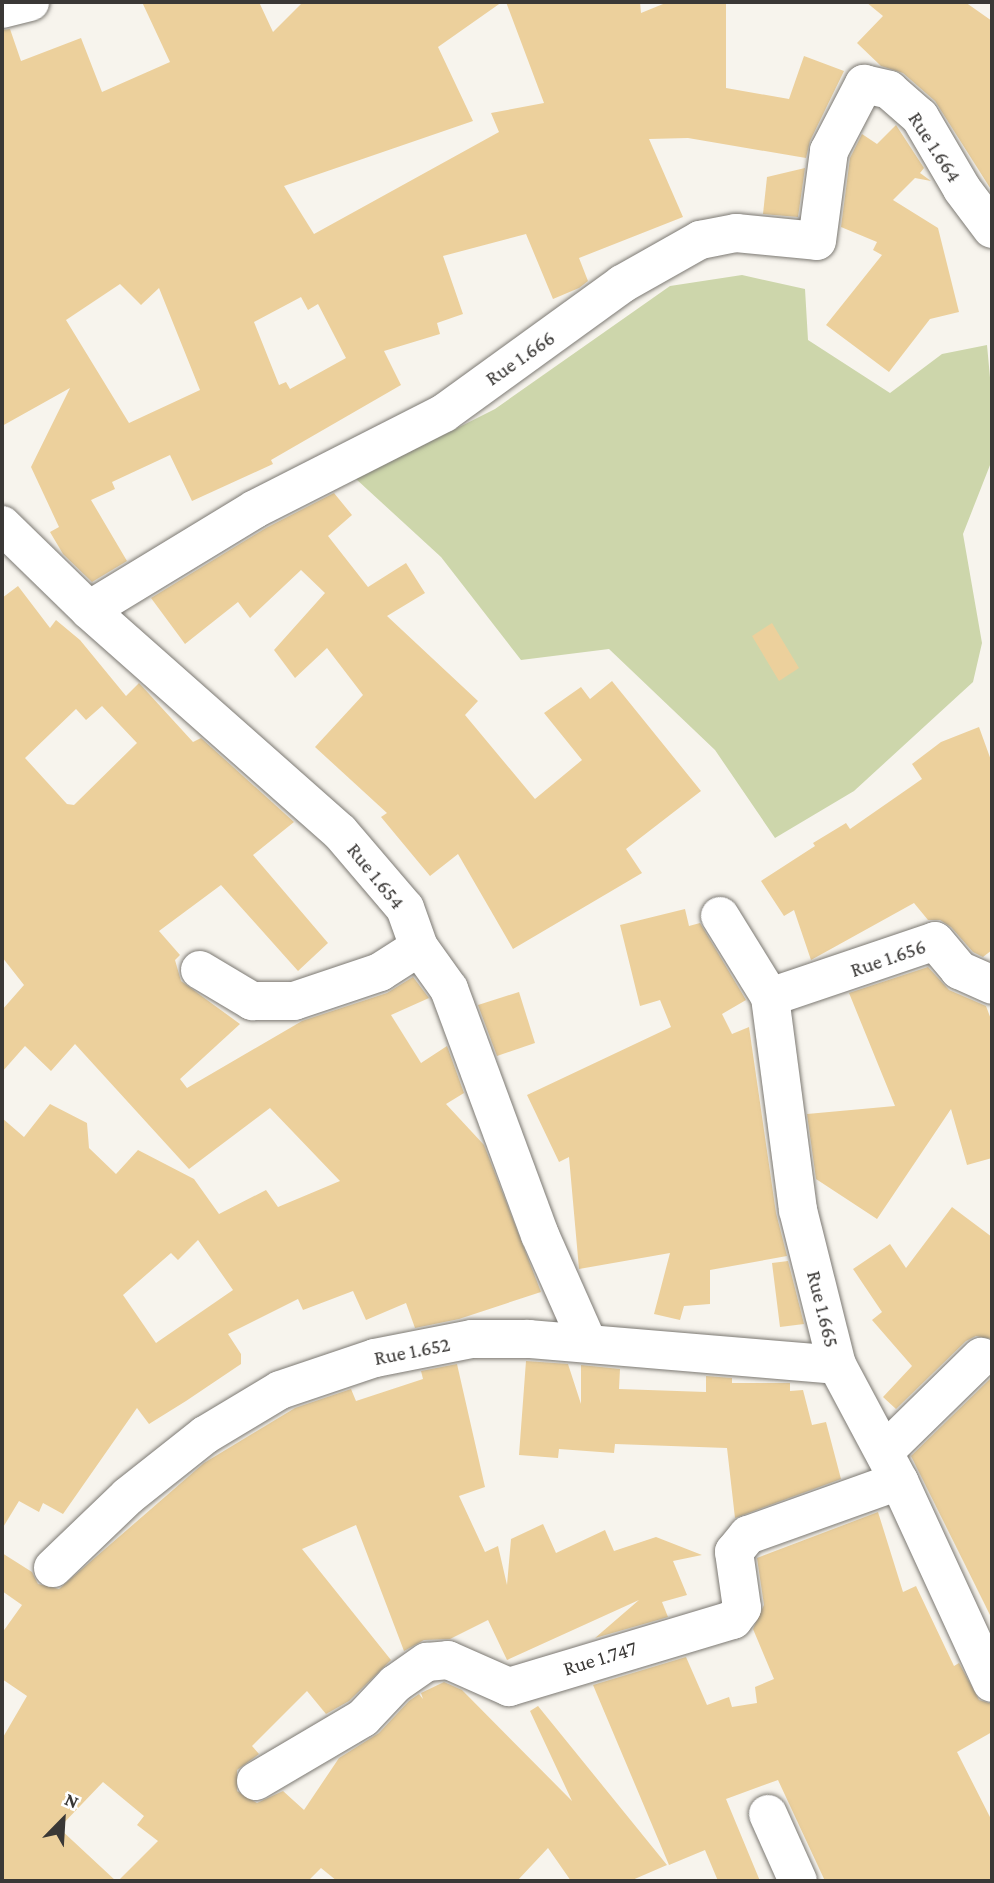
<!DOCTYPE html>
<html>
<head>
<meta charset="utf-8">
<style>
  body { margin:0 }
  #map { position:relative; width:994px; height:1883px; overflow:hidden; background:#f7f4ed; font-family:"Crimson Pro",serif }
  div>[style] { position:absolute }
  [style*='--x'] { left:calc(var(--x)*1px); top:calc(var(--y)*1px); width:calc(var(--w)*1px); rotate:calc(var(--a)*1deg) }
  .green>* { inset:0; background:#cdd6ab }
  .building>* { inset:0; background:#ecd09c }
  .roads { filter:drop-shadow(0 0 2px #7c7973) drop-shadow(0 0 2px #7c7973) }
  .minor>* { height:38px; margin:-19px; padding:0 19px; transform-origin:19px; border-radius:19px; background:#fff }
  span { translate:-50% -50%; white-space:nowrap; text-align:center; line-height:1.15; -webkit-text-stroke:5px #fff; paint-order:stroke }
  .street-label { font-size:21px; color:#3a3836 }
  .frame { position:absolute; inset:0; border:4px solid #3a3836; pointer-events:none }
  .north { position:absolute; left:28px; top:1785px; width:70px; height:70px; -webkit-text-stroke:5px #fff; paint-order:stroke; rotate:24deg; font-size:19px; font-weight:700; line-height:28px; text-align:center; color:#3a3836 }
  .north::after { content:''; display:block; margin:auto; width:24px; height:32px; background:#3a3836; clip-path:polygon(50% 0,100% 100%,50% 72%,0 100%) }
</style>
</head>
<body>
<div id="map">
  <div class="green">
    <div style="clip-path:polygon(742px 275px,805px 289px,808px 340px,890px 393px,942px 354px,987px 345px,992px 399px,992px 460px,963px 534px,982px 643px,973px 682px,854px 791px,775px 838px,715px 750px,609px 649px,521px 660px,441px 557px,356px 479px,495px 409px,670px 286px)"></div>
  </div>
  <div class="building">
    <div style="clip-path:polygon(evenodd,142px 2px,259px 2px,273px 32px,303px 2px,502px 2px,438px 47px,473px 121px,284px 186px,314px 234px,499px 132px,491px 113px,544px 103px,506px 2px,640px 2px,641px 13px,668px 2px,726px 2px,726px 88px,789px 99px,804px 56px,844px 71px,810px 141px,806px 158px,688px 138px,649px 139px,683px 217px,579px 258px,588px 281px,579px 288px,553px 299px,526px 234px,443px 256px,463px 314px,437px 323px,440px 334px,384px 351px,401px 385px,271px 460px,273px 464px,192px 501px,170px 455px,112px 482px,115px 489px,91px 500px,127px 561px,92px 582px,63px 554px,50px 532px,59px 527px,31px 467px,70px 388px,2px 426px,2px 30px,10px 29px,21px 61px,81px 38px,102px 92px,170px 62px,142px 2px,120px 284px,141px 305px,159px 288px,200px 390px,129px 423px,66px 320px,120px 284px,142px 2px,301px 297px,308px 310px,318px 304px,346px 358px,290px 389px,286px 382px,279px 385px,254px 322px,301px 297px)"></div>
    <div style="clip-path:polygon(866px 2px,965px 2px,992px 21px,992px 191px,935px 101px,903px 73px,881px 66px,857px 43px,883px 16px)"></div>
    <div style="clip-path:polygon(896px 125px,924px 168px,920px 173px,931px 181px,915px 178px,893px 200px,938px 228px,959px 312px,930px 319px,889px 372px,826px 325px,882px 255px,873px 250px,877px 242px,841px 227px,850px 158px,862px 134px,877px 144px)"></div>
    <div style="clip-path:polygon(805px 168px,798px 217px,763px 214px,767px 177px)"></div>
    <div style="clip-path:polygon(334px 493px,352px 515px,328px 536px,368px 587px,406px 563px,425px 593px,387px 616px,478px 701px,465px 715px,535px 799px,582px 760px,544px 713px,581px 687px,590px 699px,612px 681px,701px 791px,626px 849px,642px 873px,513px 949px,458px 854px,430px 876px,381px 817px,387px 813px,315px 747px,363px 695px,327px 648px,295px 678px,274px 650px,325px 593px,301px 570px,250px 618px,238px 602px,185px 644px,151px 598px,266px 528px)"></div>
    <div style="clip-path:polygon(evenodd,18px 586px,50px 628px,56px 620px,80px 640px,126px 696px,139px 683px,193px 742px,201px 738px,294px 822px,253px 855px,328px 943px,298px 971px,221px 885px,159px 931px,180px 955px,175px 960px,181px 981px,240px 1024px,180px 1079px,187px 1088px,302px 1021px,387px 993px,413px 977px,429px 998px,391px 1015px,421px 1063px,447px 1046px,464px 1093px,446px 1104px,484px 1145px,541px 1292px,459px 1319px,415px 1328px,406px 1303px,366px 1320px,353px 1291px,303px 1310px,298px 1299px,228px 1334px,241px 1354px,241px 1364px,186px 1401px,149px 1424px,137px 1408px,63px 1514px,43px 1503px,39px 1512px,19px 1501px,2px 1529px,2px 1118px,24px 1137px,50px 1104px,87px 1123px,89px 1148px,116px 1174px,138px 1150px,194px 1179px,219px 1214px,266px 1190px,278px 1207px,340px 1181px,270px 1108px,189px 1169px,75px 1044px,51px 1071px,25px 1046px,2px 1072px,2px 1010px,24px 985px,2px 957px,2px 598px,18px 586px,102px 706px,137px 743px,74px 805px,67px 804px,25px 758px,76px 709px,86px 720px,102px 706px,18px 586px,198px 1240px,233px 1290px,156px 1343px,123px 1295px,171px 1253px,178px 1260px,198px 1240px)"></div>
    <div style="clip-path:polygon(772px 623px,799px 668px,779px 681px,752px 636px)"></div>
    <div style="clip-path:polygon(979px 727px,992px 763px,992px 950px,983px 957px,973px 952px,951px 927px,940px 920px,928px 920px,914px 903px,811px 960px,794px 910px,784px 916px,761px 881px,815px 846px,813px 843px,846px 823px,850px 829px,922px 779px,912px 764px,941px 742px)"></div>
    <div style="clip-path:polygon(685px 909px,689px 926px,700px 923px,746px 1000px,722px 1014px,732px 1034px,749px 1027px,776px 1213px,787px 1256px,710px 1270px,710px 1304px,684px 1306px,680px 1320px,654px 1314px,670px 1253px,579px 1269px,569px 1157px,559px 1162px,527px 1095px,671px 1027px,660px 1000px,640px 1006px,620px 925px)"></div>
    <div style="clip-path:polygon(928px 967px,949px 990px,986px 1006px,992px 1022px,992px 1158px,967px 1165px,951px 1109px,877px 1219px,816px 1179px,807px 1114px,895px 1106px,849px 993px)"></div>
    <div style="clip-path:polygon(519px 992px,535px 1043px,497px 1056px,478px 1005px)"></div>
    <div style="clip-path:polygon(952px 1207px,992px 1237px,992px 1339px,976px 1336px,966px 1341px,896px 1409px,883px 1397px,912px 1366px,872px 1320px,882px 1312px,853px 1269px,890px 1244px,906px 1268px)"></div>
    <div style="clip-path:polygon(788px 1261px,804px 1324px,780px 1327px,772px 1263px)"></div>
    <div style="clip-path:polygon(526px 1361px,568px 1364px,581px 1404px,581px 1365px,620px 1369px,619px 1389px,706px 1392px,706px 1376px,732px 1378px,732px 1383px,790px 1383px,790px 1391px,803px 1390px,812px 1425px,826px 1422px,841px 1479px,735px 1518px,727px 1448px,615px 1444px,614px 1453px,559px 1449px,558px 1458px,519px 1455px)"></div>
    <div style="clip-path:polygon(457px 1364px,485px 1487px,459px 1496px,485px 1552px,498px 1546px,507px 1585px,511px 1539px,543px 1524px,556px 1553px,605px 1530px,614px 1551px,656px 1537px,702px 1555px,673px 1561px,687px 1595px,662px 1602px,668px 1617px,595px 1638px,639px 1600px,507px 1660px,488px 1620px,450px 1639px,424px 1640px,404px 1651px,356px 1525px,302px 1549px,391px 1660px,349px 1701px,326px 1714px,307px 1691px,252px 1746px,259px 1754px,237px 1770px,237px 1791px,257px 1803px,283px 1791px,304px 1810px,339px 1758px,379px 1733px,409px 1701px,419px 1694px,423px 1699px,421px 1693px,444px 1682px,462px 1690px,572px 1801px,530px 1711px,538px 1706px,667px 1865px,630px 1881px,571px 1881px,548px 1848px,517px 1881px,337px 1881px,321px 1868px,308px 1881px,118px 1881px,158px 1841px,137px 1825px,144px 1816px,103px 1782px,59px 1828px,116px 1881px,2px 1881px,2px 1739px,27px 1696px,2px 1679px,2px 1633px,22px 1605px,2px 1591px,2px 1553px,32px 1572px,38px 1584px,59px 1589px,204px 1463px,295px 1408px,351px 1389px,356px 1401px,423px 1379px,421px 1371px)"></div>
    <div style="clip-path:polygon(992px 1377px,992px 1619px,911px 1456px)"></div>
    <div style="clip-path:polygon(878px 1512px,903px 1592px,916px 1586px,954px 1666px,959px 1663px,979px 1700px,992px 1704px,992px 1732px,957px 1752px,992px 1821px,992px 1881px,825px 1881px,778px 1780px,726px 1799px,760px 1881px,718px 1881px,705px 1850px,669px 1865px,593px 1685px,686px 1657px,707px 1705px,729px 1697px,732px 1707px,757px 1703px,755px 1687px,774px 1679px,753px 1629px,764px 1605px,757px 1558px)"></div>
  </div>
  <div class="roads">
    <div class="minor">
      <div style="--x:2;--y:9;--w:29;--a:-14"></div>
      <div style="--x:2;--y:525;--w:122;--a:44.3"></div>
      <div style="--x:89;--y:610;--w:335;--a:41.5"></div>
      <div style="--x:340;--y:832;--w:100;--a:49.5"></div>
      <div style="--x:405;--y:908;--w:41;--a:70.3"></div>
      <div style="--x:419;--y:947;--w:52;--a:54.5"></div>
      <div style="--x:449;--y:989;--w:262;--a:69.7"></div>
      <div style="--x:540;--y:1235;--w:116;--a:66.1"></div>
      <div style="--x:89;--y:610;--w:194;--a:-31.3"></div>
      <div style="--x:255;--y:509;--w:212;--a:-26.9"></div>
      <div style="--x:444;--y:413;--w:220;--a:-35.9"></div>
      <div style="--x:622;--y:284;--w:90;--a:-29.4"></div>
      <div style="--x:700;--y:240;--w:37;--a:-11"></div>
      <div style="--x:736;--y:233;--w:81;--a:5.6"></div>
      <div style="--x:817;--y:241;--w:91;--a:-82.4"></div>
      <div style="--x:829;--y:151;--w:76;--a:-62.4"></div>
      <div style="--x:864;--y:84;--w:26;--a:13"></div>
      <div style="--x:889;--y:90;--w:41;--a:41.1"></div>
      <div style="--x:920;--y:117;--w:83;--a:59.7"></div>
      <div style="--x:962;--y:189;--w:50;--a:53.1"></div>
      <div style="--x:720;--y:916;--w:95;--a:58.3"></div>
      <div style="--x:770;--y:997;--w:215;--a:82.5"></div>
      <div style="--x:798;--y:1210;--w:160;--a:75.9"></div>
      <div style="--x:837;--y:1365;--w:132;--a:61.9"></div>
      <div style="--x:899;--y:1481;--w:222;--a:65.3"></div>
      <div style="--x:200;--y:970;--w:61;--a:30.8"></div>
      <div style="--x:252;--y:1001;--w:42;--a:0"></div>
      <div style="--x:294;--y:1001;--w:91;--a:-18.6"></div>
      <div style="--x:380;--y:972;--w:46;--a:-32.7"></div>
      <div style="--x:770;--y:997;--w:174;--a:-18.7"></div>
      <div style="--x:935;--y:941;--w:38;--a:50"></div>
      <div style="--x:959;--y:970;--w:36;--a:24"></div>
      <div style="--x:884;--y:1452;--w:136;--a:-44.4"></div>
      <div style="--x:53;--y:1568;--w:104;--a:-43.8"></div>
      <div style="--x:128;--y:1496;--w:98;--a:-38.4"></div>
      <div style="--x:205;--y:1435;--w:87;--a:-31"></div>
      <div style="--x:280;--y:1390;--w:100;--a:-18.6"></div>
      <div style="--x:375;--y:1358;--w:99;--a:-11.1"></div>
      <div style="--x:472;--y:1339;--w:57;--a:0"></div>
      <div style="--x:529;--y:1339;--w:309;--a:4.8"></div>
      <div style="--x:256;--y:1781;--w:124;--a:-30.5"></div>
      <div style="--x:363;--y:1718;--w:47;--a:-46.7"></div>
      <div style="--x:395;--y:1684;--w:39;--a:-35"></div>
      <div style="--x:427;--y:1662;--w:21;--a:-5"></div>
      <div style="--x:448;--y:1660;--w:67;--a:23.9"></div>
      <div style="--x:509;--y:1687;--w:234;--a:-16.7"></div>
      <div style="--x:733;--y:1620;--w:15;--a:-53"></div>
      <div style="--x:742;--y:1608;--w:57;--a:-98.1"></div>
      <div style="--x:734;--y:1552;--w:22;--a:-51"></div>
      <div style="--x:748;--y:1535;--w:160;--a:-19.7"></div>
      <div style="--x:768;--y:1814;--w:73;--a:65.9"></div>
    </div>
  </div>
  <div class="street-label">
    <span style="left:935px;top:147px;rotate:57deg">Rue 1.664</span>
    <span style="left:520px;top:358px;rotate:-35deg">Rue 1.666</span>
    <span style="left:376px;top:876px;rotate:51deg">Rue 1.654</span>
    <span style="left:888px;top:958px;rotate:-19deg">Rue 1.656</span>
    <span style="left:823px;top:1309px;rotate:76deg">Rue 1.665</span>
    <span style="left:412px;top:1351px;rotate:-11deg">Rue 1.652</span>
    <span style="left:600px;top:1658px;rotate:-17deg">Rue 1.747</span>
  </div>
  <div class="frame"></div>
  <div class="north">N</div>
</div>
</body>
</html>
